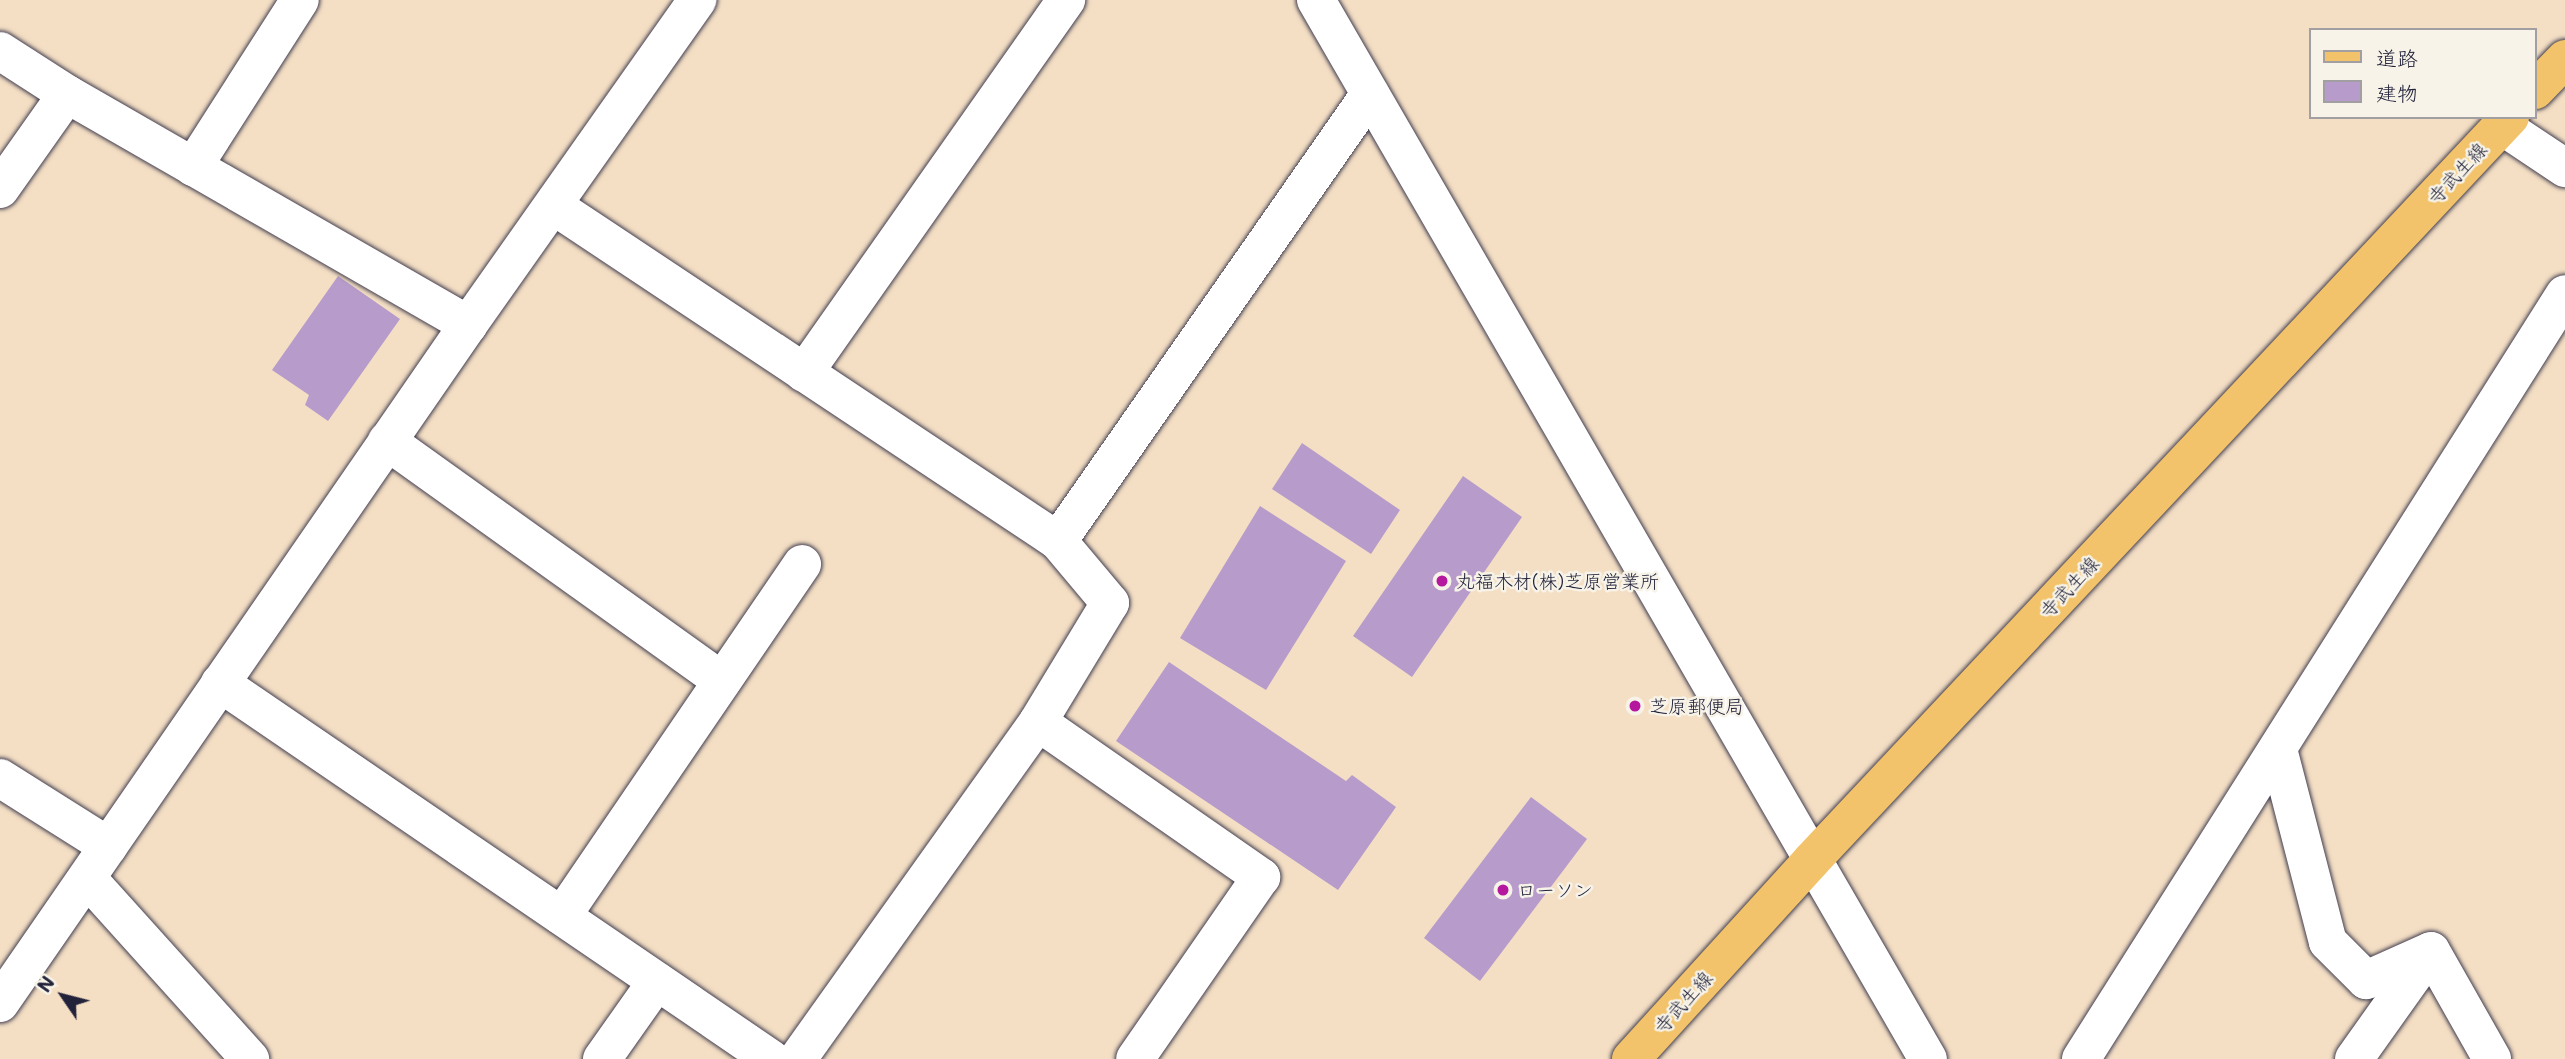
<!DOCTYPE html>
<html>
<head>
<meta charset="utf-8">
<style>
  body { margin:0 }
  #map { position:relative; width:2565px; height:1059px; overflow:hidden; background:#f4dfc4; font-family:Mali,"Klee One",sans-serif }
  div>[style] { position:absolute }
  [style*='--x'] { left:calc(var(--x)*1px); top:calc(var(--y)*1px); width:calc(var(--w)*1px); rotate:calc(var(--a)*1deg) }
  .building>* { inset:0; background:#b79ccb }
  .roads { filter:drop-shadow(0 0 2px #423e50) drop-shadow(0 0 2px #423e50) }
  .minor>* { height:38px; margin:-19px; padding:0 19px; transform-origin:19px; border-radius:19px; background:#fff }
  .major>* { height:38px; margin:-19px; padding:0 19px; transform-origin:19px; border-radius:19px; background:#f2c36a }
  .dots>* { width:19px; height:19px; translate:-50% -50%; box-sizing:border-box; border:4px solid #f7f3e8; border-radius:50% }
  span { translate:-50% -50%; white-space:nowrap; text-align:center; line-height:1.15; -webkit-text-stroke:5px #f7f3e8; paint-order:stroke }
  .street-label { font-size:19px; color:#22223b }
  .poi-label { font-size:19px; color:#22223b }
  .left { translate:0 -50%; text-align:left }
  .legend { position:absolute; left:2309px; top:28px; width:228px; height:91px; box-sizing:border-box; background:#f7f3e8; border:2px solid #a29fa3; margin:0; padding:9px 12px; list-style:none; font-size:21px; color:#22223b }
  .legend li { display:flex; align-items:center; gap:14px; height:35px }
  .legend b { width:35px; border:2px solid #a29fa3 }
  .north { position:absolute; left:28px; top:961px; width:70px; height:70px; -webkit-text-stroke:5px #f7f3e8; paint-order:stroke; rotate:305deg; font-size:19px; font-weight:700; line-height:28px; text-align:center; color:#22223b }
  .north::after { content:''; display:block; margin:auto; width:24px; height:32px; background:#22223b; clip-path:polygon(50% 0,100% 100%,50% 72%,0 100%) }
</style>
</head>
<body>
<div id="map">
  <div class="building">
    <div style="clip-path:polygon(338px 276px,400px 319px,328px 421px,305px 405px,309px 395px,272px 370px)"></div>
    <div style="clip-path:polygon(1302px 443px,1400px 510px,1371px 554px,1272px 489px)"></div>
    <div style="clip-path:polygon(1463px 476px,1522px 517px,1412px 677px,1353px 636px)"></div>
    <div style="clip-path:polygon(1260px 506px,1346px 561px,1266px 690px,1180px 638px)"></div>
    <div style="clip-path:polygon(1169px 662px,1346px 781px,1352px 775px,1396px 807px,1338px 890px,1116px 741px)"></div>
    <div style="clip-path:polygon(1531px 797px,1587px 839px,1480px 981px,1424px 938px)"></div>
  </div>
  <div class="roads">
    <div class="minor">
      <div style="--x:1316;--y:0;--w:1223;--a:59.98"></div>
      <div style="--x:0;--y:51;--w:80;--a:32.7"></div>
      <div style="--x:67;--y:94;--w:463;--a:29.9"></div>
      <div style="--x:2502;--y:126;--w:76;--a:33.7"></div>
      <div style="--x:193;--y:167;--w:198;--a:-57.4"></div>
      <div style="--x:0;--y:189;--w:116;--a:-54.8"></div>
      <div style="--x:554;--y:206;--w:605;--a:33.61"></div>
      <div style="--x:1058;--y:541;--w:81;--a:50"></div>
      <div style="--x:1110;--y:603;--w:139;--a:121.2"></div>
      <div style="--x:1038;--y:722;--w:414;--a:125.5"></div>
      <div style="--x:804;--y:373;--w:456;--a:-54.9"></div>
      <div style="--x:387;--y:441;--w:412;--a:35.6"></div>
      <div style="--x:1058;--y:541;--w:545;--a:-55.09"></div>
      <div style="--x:220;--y:683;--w:667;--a:34.31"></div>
      <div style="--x:1038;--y:722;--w:272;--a:34.8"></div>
      <div style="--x:1261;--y:877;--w:221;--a:124.7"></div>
      <div style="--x:2278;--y:749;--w:199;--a:75.5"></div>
      <div style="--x:2328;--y:942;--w:54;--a:45"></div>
      <div style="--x:2366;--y:980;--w:71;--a:-24"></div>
      <div style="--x:2431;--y:951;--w:124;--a:60.5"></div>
      <div style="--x:0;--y:778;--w:128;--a:32.2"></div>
      <div style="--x:87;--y:878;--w:244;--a:48"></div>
      <div style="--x:562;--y:916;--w:426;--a:-55.7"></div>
      <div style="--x:0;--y:1003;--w:824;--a:-55.38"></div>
      <div style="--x:468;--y:325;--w:398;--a:-54.8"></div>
      <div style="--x:602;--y:1059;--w:95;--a:-54.8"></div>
      <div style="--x:2081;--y:1059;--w:905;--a:-57.68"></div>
      <div style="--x:2354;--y:1059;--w:131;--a:-54.6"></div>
    </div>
    <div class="major">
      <div style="--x:2535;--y:90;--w:43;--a:-45.9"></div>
      <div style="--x:1631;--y:1059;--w:268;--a:-47.7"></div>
      <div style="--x:1811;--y:861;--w:1021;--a:-46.79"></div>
    </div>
  </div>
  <div class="dots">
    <div style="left:1442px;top:581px;background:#b5179e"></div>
    <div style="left:1635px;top:706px;background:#b5179e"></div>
    <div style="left:1503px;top:890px;background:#b5179e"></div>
  </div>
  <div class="street-label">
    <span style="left:2457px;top:173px;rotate:-47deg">寺武生線</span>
    <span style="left:2069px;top:587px;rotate:-47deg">寺武生線</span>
    <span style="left:1683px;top:1002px;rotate:-48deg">寺武生線</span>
  </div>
  <div class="poi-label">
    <span class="left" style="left:1456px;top:581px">丸福木材(株)芝原営業所</span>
    <span class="left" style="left:1649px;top:706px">芝原郵便局</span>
    <span class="left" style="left:1517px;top:890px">ローソン</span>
  </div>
  <ul class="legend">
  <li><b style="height:9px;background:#f2c36a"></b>道路</li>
  <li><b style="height:19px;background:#b79ccb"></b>建物</li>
  </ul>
  <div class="north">N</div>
</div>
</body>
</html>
